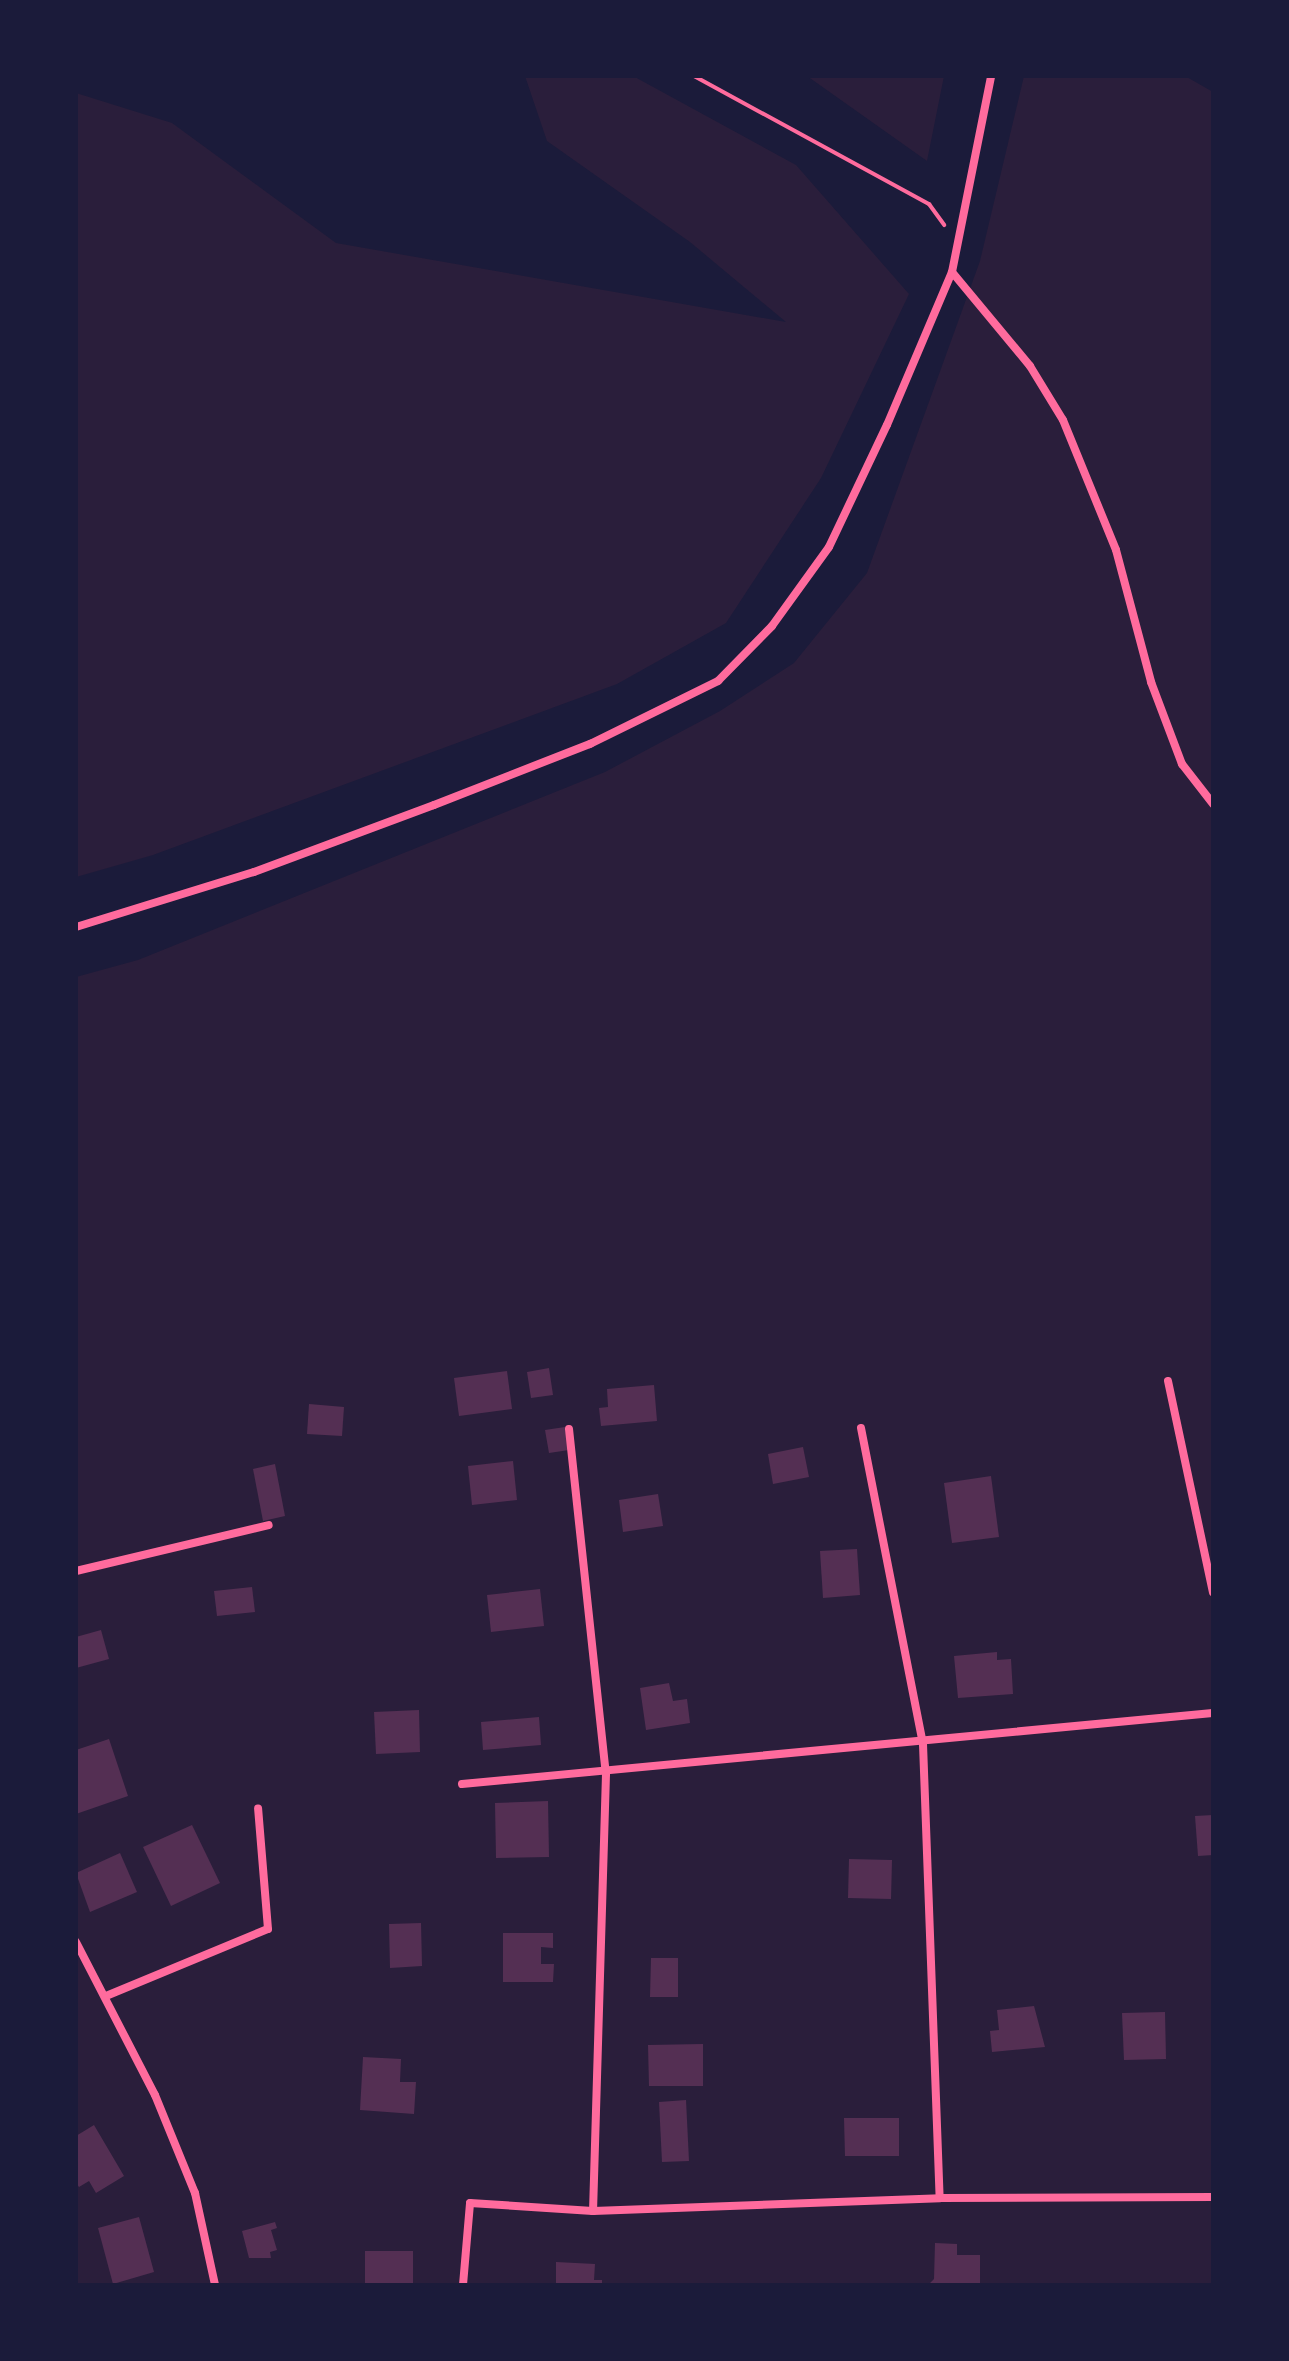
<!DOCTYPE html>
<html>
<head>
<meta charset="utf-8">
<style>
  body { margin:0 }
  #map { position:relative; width:1289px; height:2361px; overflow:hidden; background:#1b1b3a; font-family:Inter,sans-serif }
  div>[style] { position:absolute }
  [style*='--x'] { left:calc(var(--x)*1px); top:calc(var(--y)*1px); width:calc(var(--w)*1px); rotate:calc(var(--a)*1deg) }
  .green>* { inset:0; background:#2a1e3b }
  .building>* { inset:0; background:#542f53 }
  .path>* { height:4px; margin:-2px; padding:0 2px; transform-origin:2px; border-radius:2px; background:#ff6b9d }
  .minor>* { height:8px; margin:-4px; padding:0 4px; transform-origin:4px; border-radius:4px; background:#ff6b9d }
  span { translate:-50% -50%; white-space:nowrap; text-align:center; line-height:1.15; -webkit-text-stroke:8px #1b1b3a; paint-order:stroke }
  .frame { position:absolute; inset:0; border:78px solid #1b1b3a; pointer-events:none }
</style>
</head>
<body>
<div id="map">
  <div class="green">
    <div style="clip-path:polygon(525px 76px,633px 76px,796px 165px,909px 294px,821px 478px,726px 623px,617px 684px,153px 855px,76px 877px,76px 93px,172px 123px,336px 243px,786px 322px,690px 242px,547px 141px)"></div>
    <div style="clip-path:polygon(807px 76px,944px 76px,927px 161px)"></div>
    <div style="clip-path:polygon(1024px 76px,1185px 76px,1213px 92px,1213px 2285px,76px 2285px,76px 977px,138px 960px,605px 772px,720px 711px,794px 663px,867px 573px,980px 261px)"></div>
  </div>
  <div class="building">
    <div style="clip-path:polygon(549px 1368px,553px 1395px,531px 1398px,527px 1372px)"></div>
    <div style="clip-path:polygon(507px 1371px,512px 1409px,459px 1416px,454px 1378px)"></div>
    <div style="clip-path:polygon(654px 1385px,657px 1421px,601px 1426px,599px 1408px,608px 1407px,607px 1389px)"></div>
    <div style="clip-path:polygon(309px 1404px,344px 1407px,342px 1436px,307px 1434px)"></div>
    <div style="clip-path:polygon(565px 1427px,569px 1450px,549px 1453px,545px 1430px)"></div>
    <div style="clip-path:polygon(803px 1447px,809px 1477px,773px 1484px,768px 1454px)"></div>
    <div style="clip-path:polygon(513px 1461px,517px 1500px,472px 1505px,468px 1466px)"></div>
    <div style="clip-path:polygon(275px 1464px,285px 1516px,263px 1521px,253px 1469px)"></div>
    <div style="clip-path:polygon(991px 1476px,999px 1537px,952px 1543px,944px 1483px)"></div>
    <div style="clip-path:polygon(658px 1494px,663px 1526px,623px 1532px,619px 1500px)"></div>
    <div style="clip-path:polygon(857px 1549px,860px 1595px,823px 1598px,820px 1551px)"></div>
    <div style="clip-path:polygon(252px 1587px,255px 1612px,217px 1616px,214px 1591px)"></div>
    <div style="clip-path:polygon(540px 1589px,544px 1626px,491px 1632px,487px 1595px)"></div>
    <div style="clip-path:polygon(101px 1630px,109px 1659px,76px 1668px,76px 1637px)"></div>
    <div style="clip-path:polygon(997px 1652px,997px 1660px,1011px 1659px,1013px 1694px,958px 1698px,954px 1656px)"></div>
    <div style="clip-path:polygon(669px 1683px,673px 1701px,687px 1699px,690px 1723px,646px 1730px,640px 1688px)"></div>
    <div style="clip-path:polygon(419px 1710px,420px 1752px,376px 1754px,374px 1712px)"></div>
    <div style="clip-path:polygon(539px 1717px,541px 1745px,483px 1750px,481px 1722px)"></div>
    <div style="clip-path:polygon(109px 1739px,128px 1796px,76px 1814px,76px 1750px)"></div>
    <div style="clip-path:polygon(548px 1801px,549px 1857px,496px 1858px,495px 1803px)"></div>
    <div style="clip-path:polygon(1213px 1815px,1213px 1855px,1198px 1856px,1195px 1816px)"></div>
    <div style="clip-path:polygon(192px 1825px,220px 1883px,171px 1906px,143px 1847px)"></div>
    <div style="clip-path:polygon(120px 1853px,137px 1892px,90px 1912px,76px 1873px)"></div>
    <div style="clip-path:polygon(849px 1859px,892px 1860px,891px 1899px,848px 1898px)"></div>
    <div style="clip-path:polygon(421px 1923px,422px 1966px,390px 1968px,389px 1924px)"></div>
    <div style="clip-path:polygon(503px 1933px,553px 1933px,553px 1948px,541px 1947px,541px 1964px,554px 1964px,553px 1982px,503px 1982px)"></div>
    <div style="clip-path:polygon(651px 1958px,678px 1958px,678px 1997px,650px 1997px)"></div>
    <div style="clip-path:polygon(1034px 2006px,1045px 2047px,992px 2052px,990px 2031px,999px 2030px,997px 2010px)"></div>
    <div style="clip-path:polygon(1165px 2012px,1166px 2059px,1124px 2060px,1122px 2013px)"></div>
    <div style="clip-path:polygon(703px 2044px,703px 2086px,649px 2086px,648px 2045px)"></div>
    <div style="clip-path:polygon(363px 2057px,401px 2059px,400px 2082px,416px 2082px,414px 2114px,360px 2110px)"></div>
    <div style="clip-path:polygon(686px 2100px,689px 2161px,662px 2162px,659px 2102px)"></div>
    <div style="clip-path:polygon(844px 2118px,899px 2118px,899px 2156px,845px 2156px)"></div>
    <div style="clip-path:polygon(94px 2125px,124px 2176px,96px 2193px,89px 2181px,79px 2187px,76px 2183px,76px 2136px)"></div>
    <div style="clip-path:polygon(139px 2217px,154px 2272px,113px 2284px,98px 2228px)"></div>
    <div style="clip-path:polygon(275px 2222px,277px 2228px,271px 2230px,277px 2250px,270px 2252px,271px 2258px,249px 2258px,242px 2231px)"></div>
    <div style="clip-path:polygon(935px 2243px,957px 2244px,957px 2255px,980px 2255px,980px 2285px,928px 2285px,934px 2279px)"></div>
    <div style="clip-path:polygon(365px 2251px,413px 2251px,413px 2285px,365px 2285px)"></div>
    <div style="clip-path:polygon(556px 2262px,595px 2264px,594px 2280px,602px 2280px,602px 2285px,556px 2285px)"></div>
  </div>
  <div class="path">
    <div style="--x:694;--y:76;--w:268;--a:28.6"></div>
    <div style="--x:929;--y:204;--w:26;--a:54"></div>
  </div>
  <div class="minor">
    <div style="--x:952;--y:272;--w:122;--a:50.3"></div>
    <div style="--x:1030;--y:366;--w:63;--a:58.6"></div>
    <div style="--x:1063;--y:420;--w:140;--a:67.8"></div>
    <div style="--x:1116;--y:550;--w:137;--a:75.1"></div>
    <div style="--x:1151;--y:682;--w:88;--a:69.3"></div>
    <div style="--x:1182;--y:764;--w:51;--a:52.2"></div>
    <div style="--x:76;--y:927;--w:186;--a:-17.2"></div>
    <div style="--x:254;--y:872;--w:192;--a:-20.4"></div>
    <div style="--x:434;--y:805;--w:168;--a:-21.4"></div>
    <div style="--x:590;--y:744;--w:143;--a:-26.2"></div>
    <div style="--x:718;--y:681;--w:77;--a:-45.5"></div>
    <div style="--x:772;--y:626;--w:97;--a:-54.2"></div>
    <div style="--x:829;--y:547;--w:135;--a:-64.6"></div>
    <div style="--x:887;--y:425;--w:166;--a:-67"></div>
    <div style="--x:952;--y:272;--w:200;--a:-78.7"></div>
    <div style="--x:1168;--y:1381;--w:216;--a:78"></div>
    <div style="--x:861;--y:1428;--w:322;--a:78.9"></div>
    <div style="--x:923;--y:1744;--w:454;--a:87.9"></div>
    <div style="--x:569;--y:1429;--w:347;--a:83.9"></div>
    <div style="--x:606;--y:1774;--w:437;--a:91.7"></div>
    <div style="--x:76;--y:1571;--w:198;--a:-13.4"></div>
    <div style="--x:462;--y:1784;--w:754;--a:-5.4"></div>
    <div style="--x:76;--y:1942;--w:172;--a:62.7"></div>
    <div style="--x:155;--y:2095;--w:106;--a:67.8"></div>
    <div style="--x:195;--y:2193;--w:94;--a:77.7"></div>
    <div style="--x:106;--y:1996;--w:175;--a:-22.5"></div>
    <div style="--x:268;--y:1929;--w:121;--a:-94.7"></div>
    <div style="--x:463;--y:2285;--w:82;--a:-85.1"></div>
    <div style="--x:470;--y:2203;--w:123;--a:3.7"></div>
    <div style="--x:593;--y:2211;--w:347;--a:-2.1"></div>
    <div style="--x:940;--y:2198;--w:273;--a:-0.2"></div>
  </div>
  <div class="frame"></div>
</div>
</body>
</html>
